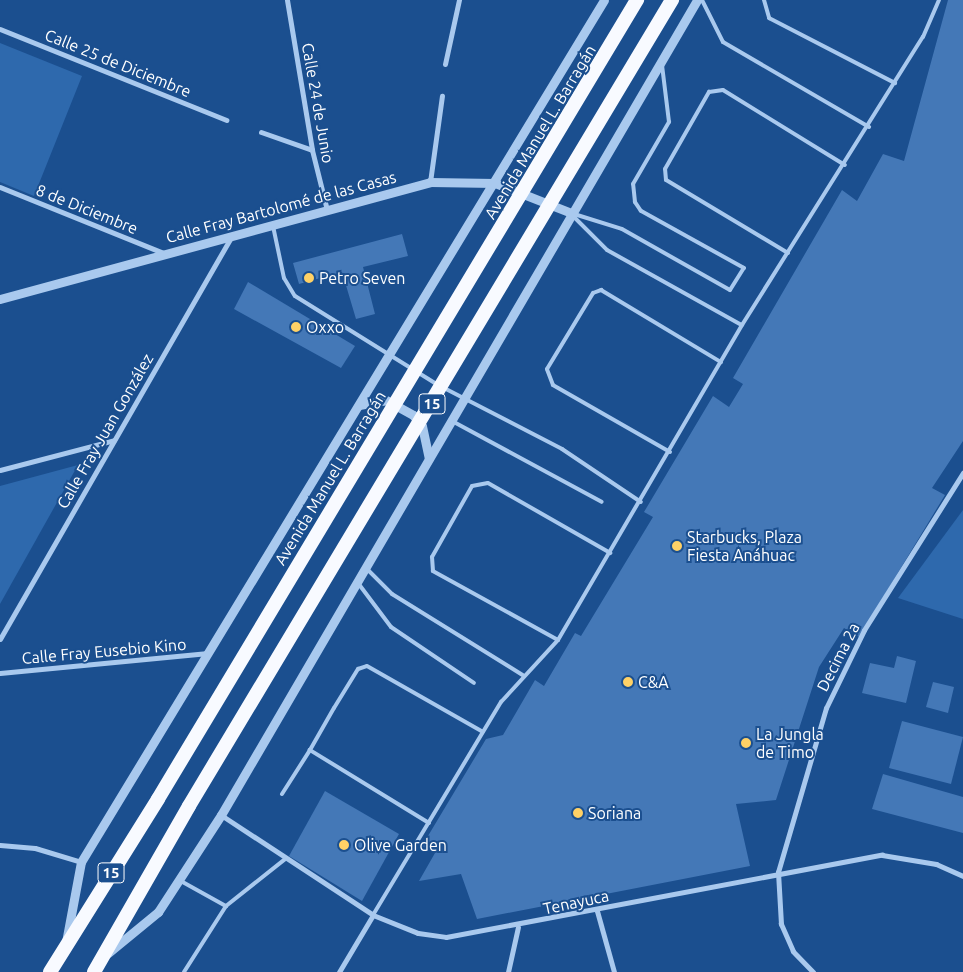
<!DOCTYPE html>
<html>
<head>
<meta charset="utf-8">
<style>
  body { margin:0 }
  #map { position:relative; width:963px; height:972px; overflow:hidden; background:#1b4f8f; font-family:Ubuntu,sans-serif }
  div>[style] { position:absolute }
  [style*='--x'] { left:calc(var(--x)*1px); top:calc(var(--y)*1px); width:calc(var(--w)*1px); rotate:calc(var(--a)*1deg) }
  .green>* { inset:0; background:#2e69ad }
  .building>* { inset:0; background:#4478b7 }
  .service>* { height:4px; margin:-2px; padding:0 2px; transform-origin:2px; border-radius:2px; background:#a9c9ee }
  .minor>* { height:5px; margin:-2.5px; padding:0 2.5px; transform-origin:2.5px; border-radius:2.5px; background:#a9c9ee }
  .tertiary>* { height:9px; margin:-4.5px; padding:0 4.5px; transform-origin:4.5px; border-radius:4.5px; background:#a9c9ee }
  .trunk>* { height:14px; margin:-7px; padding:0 7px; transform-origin:7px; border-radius:7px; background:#f8faff }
  .trunk-bridge>* { height:14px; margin:-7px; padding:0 7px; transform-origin:7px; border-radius:7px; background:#f8faff }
  .dots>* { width:14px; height:14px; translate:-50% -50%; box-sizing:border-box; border:2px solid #1b4f8f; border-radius:50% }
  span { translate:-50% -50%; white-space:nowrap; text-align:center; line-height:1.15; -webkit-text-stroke:4px #1b4f8f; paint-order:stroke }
  .shield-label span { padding:1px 4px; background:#1b4f8f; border:1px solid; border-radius:4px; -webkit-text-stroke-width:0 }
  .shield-label { font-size:15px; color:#fff; font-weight:700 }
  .street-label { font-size:16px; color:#fff }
  .poi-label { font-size:16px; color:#fff }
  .left { translate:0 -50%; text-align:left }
</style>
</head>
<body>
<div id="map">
  <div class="green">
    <div style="clip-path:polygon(0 43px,82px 76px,34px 196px,0 182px)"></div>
    <div style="clip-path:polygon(78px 465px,0 604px,0 486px)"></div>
    <div style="clip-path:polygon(963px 510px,963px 619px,898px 598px)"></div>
  </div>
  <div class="building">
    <div style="clip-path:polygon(948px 0,963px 0,963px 441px,932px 488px,945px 495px,859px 637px,844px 628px,819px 667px,776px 800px,736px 804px,750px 866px,477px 919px,461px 874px,419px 881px,435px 853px,422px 846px,486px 739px,503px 735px,535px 680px,544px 686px,575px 633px,581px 636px,653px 517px,644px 512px,713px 396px,729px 407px,743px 384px,733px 378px,842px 190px,857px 201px,883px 154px,904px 161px)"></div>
    <div style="clip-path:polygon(402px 234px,408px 256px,363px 267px,375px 314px,356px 319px,342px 272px,299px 284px,293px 263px)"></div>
    <div style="clip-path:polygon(248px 282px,355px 346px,341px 368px,234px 309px)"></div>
    <div style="clip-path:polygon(897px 656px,916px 661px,906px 703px,862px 693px,870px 663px,894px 668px)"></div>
    <div style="clip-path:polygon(933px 682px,954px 687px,948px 713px,926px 707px)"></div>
    <div style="clip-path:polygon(902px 721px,963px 737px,951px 784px,889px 768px)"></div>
    <div style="clip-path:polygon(883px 774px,963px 797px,963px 833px,872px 809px)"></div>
    <div style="clip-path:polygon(325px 791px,399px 834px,362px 901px,289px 856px)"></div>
  </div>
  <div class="service">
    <div style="--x:702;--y:0;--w:47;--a:63.4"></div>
    <div style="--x:723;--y:42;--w:169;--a:30.2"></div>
    <div style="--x:764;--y:0;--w:19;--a:74"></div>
    <div style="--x:769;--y:18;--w:142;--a:27.3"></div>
    <div style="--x:574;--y:214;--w:50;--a:17.4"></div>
    <div style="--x:622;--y:229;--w:124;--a:29.5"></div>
    <div style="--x:730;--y:290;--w:26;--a:-58"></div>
    <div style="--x:744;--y:268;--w:118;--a:-151"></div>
    <div style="--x:641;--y:211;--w:11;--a:-124"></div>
    <div style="--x:635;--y:202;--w:18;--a:-96"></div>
    <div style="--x:633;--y:184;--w:72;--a:-59.9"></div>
    <div style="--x:669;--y:122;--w:57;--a:-97"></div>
    <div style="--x:573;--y:216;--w:48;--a:45"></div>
    <div style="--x:607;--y:250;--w:154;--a:29.1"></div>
    <div style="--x:273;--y:226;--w:53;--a:78.1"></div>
    <div style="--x:284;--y:278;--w:21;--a:59"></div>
    <div style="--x:295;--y:296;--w:168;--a:31.9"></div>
    <div style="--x:788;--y:253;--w:142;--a:-149.1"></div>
    <div style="--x:666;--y:180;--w:11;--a:-95"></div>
    <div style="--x:665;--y:169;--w:89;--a:-60.3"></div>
    <div style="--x:709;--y:92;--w:14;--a:-8"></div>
    <div style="--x:723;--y:90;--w:143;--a:31.6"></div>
    <div style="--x:444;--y:388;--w:133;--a:27.3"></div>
    <div style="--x:562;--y:449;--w:95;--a:33.9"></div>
    <div style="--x:452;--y:421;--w:170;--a:28.4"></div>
    <div style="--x:670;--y:452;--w:135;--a:-150.2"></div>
    <div style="--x:553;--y:385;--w:17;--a:-111"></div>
    <div style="--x:547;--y:369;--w:89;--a:-58.8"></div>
    <div style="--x:593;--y:293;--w:9;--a:-21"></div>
    <div style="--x:601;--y:290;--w:140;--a:31"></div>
    <div style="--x:366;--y:568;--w:37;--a:45"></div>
    <div style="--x:392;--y:594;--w:155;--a:31.8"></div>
    <div style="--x:358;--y:583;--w:55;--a:53.1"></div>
    <div style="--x:391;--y:627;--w:100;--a:34"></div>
    <div style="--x:558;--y:640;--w:143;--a:-151.1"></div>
    <div style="--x:433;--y:571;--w:14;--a:-94"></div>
    <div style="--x:432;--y:557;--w:81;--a:-60.6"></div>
    <div style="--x:472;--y:486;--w:16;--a:-11"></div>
    <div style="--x:488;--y:483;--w:141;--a:29.8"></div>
    <div style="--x:282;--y:794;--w:52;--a:-57.5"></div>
    <div style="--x:429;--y:823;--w:140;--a:-148.5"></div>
    <div style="--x:310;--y:750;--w:48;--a:-60.3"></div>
    <div style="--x:334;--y:708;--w:46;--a:-58.4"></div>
    <div style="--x:358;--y:669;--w:9;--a:-18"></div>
    <div style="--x:367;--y:666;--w:133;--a:29.6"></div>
    <div style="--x:179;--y:880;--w:54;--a:29"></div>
    <div style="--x:226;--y:906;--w:78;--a:122.5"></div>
    <div style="--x:226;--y:906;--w:75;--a:-38.5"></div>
    <div style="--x:373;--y:915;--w:249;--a:-59"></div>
    <div style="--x:501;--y:702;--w:84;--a:-47.4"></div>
    <div style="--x:558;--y:640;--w:365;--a:-59.7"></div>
    <div style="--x:742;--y:325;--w:340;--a:-57.9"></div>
    <div style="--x:923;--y:37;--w:40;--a:-66.6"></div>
  </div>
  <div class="minor">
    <div style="--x:287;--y:0;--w:152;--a:80.5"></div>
    <div style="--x:312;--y:150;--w:62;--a:76"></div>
    <div style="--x:0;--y:29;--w:244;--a:21.9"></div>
    <div style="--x:445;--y:64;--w:66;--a:-77.7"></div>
    <div style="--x:261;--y:132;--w:54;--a:19.4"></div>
    <div style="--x:430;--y:182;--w:87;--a:-82.1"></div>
    <div style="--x:0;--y:187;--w:176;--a:22"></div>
    <div style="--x:0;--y:470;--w:118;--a:-14.7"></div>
    <div style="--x:0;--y:639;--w:465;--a:-60.1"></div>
    <div style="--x:0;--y:673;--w:209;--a:-5.5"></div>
    <div style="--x:221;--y:815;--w:182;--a:33.3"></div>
    <div style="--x:373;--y:915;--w:48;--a:21.8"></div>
    <div style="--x:418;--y:933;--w:28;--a:8"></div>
    <div style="--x:446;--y:937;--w:444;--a:-10.7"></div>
    <div style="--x:882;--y:855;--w:55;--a:9.5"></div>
    <div style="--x:936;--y:864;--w:30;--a:24"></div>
    <div style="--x:0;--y:845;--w:35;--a:5"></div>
    <div style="--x:35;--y:848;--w:48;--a:16.9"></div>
    <div style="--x:597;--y:911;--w:63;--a:74.4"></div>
    <div style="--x:339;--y:972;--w:66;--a:-59.2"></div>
    <div style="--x:508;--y:972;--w:46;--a:-77.5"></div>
    <div style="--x:813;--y:972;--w:29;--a:-134"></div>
    <div style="--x:793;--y:951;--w:30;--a:-114"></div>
    <div style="--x:781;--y:924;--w:52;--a:-93.3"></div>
    <div style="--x:778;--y:872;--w:171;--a:-73.7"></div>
    <div style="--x:826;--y:708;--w:87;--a:-64"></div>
    <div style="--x:864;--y:630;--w:186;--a:-57.8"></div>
  </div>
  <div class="tertiary">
    <div style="--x:0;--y:299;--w:446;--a:-15.2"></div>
    <div style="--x:430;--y:182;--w:65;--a:0.9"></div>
    <div style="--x:495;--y:183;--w:79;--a:21.4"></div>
    <div style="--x:359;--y:405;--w:27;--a:-10"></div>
    <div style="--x:386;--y:400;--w:31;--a:29"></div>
    <div style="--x:413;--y:415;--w:14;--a:51"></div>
    <div style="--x:422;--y:426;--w:33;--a:78"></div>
    <div style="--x:66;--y:942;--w:81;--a:-79.4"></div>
    <div style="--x:81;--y:862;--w:1008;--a:-58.75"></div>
    <div style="--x:108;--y:953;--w:65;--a:-39.4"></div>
    <div style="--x:158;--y:912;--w:116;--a:-57"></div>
    <div style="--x:221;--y:815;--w:944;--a:-59.71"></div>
  </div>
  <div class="trunk">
    <div style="--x:50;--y:972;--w:204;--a:-58"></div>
    <div style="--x:94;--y:972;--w:191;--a:-60.2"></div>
  </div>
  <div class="trunk-bridge">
    <div style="--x:158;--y:799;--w:932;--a:-59.06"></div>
    <div style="--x:189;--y:806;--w:940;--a:-59.07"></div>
  </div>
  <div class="dots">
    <div style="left:309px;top:278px;background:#ffd166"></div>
    <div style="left:296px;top:327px;background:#ffd166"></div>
    <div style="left:677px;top:546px;background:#ffd166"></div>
    <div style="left:628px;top:682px;background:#ffd166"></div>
    <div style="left:746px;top:743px;background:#ffd166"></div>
    <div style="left:578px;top:813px;background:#ffd166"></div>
    <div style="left:344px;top:845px;background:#ffd166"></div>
  </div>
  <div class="shield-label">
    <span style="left:432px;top:404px">15</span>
    <span style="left:111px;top:873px">15</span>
  </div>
  <div class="street-label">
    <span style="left:118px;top:63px;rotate:22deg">Calle 25 de Diciembre</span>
    <span style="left:318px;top:103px;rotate:80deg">Calle 24 de Junio</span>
    <span style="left:540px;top:132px;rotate:-59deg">Avenida Manuel L. Barragán</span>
    <span style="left:281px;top:207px;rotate:-15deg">Calle Fray Bartolomé de las Casas</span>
    <span style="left:87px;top:209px;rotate:22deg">8 de Diciembre</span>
    <span style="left:105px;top:431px;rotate:-60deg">Calle Fray Juan González</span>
    <span style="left:330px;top:478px;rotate:-59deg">Avenida Manuel L. Barragán</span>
    <span style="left:104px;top:651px;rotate:-5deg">Calle Fray Eusebio Kino</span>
    <span style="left:838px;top:657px;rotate:-63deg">Decima 2a</span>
    <span style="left:576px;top:902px;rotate:-12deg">Tenayuca</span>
  </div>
  <div class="poi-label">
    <span class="left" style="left:319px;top:278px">Petro Seven</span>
    <span class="left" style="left:306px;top:327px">Oxxo</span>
    <span class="left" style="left:687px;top:546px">Starbucks, Plaza<br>Fiesta Anáhuac</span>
    <span class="left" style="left:638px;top:682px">C&amp;A</span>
    <span class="left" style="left:756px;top:743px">La Jungla<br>de Timo</span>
    <span class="left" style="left:588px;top:813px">Soriana</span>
    <span class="left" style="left:354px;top:845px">Olive Garden</span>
  </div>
</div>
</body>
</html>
